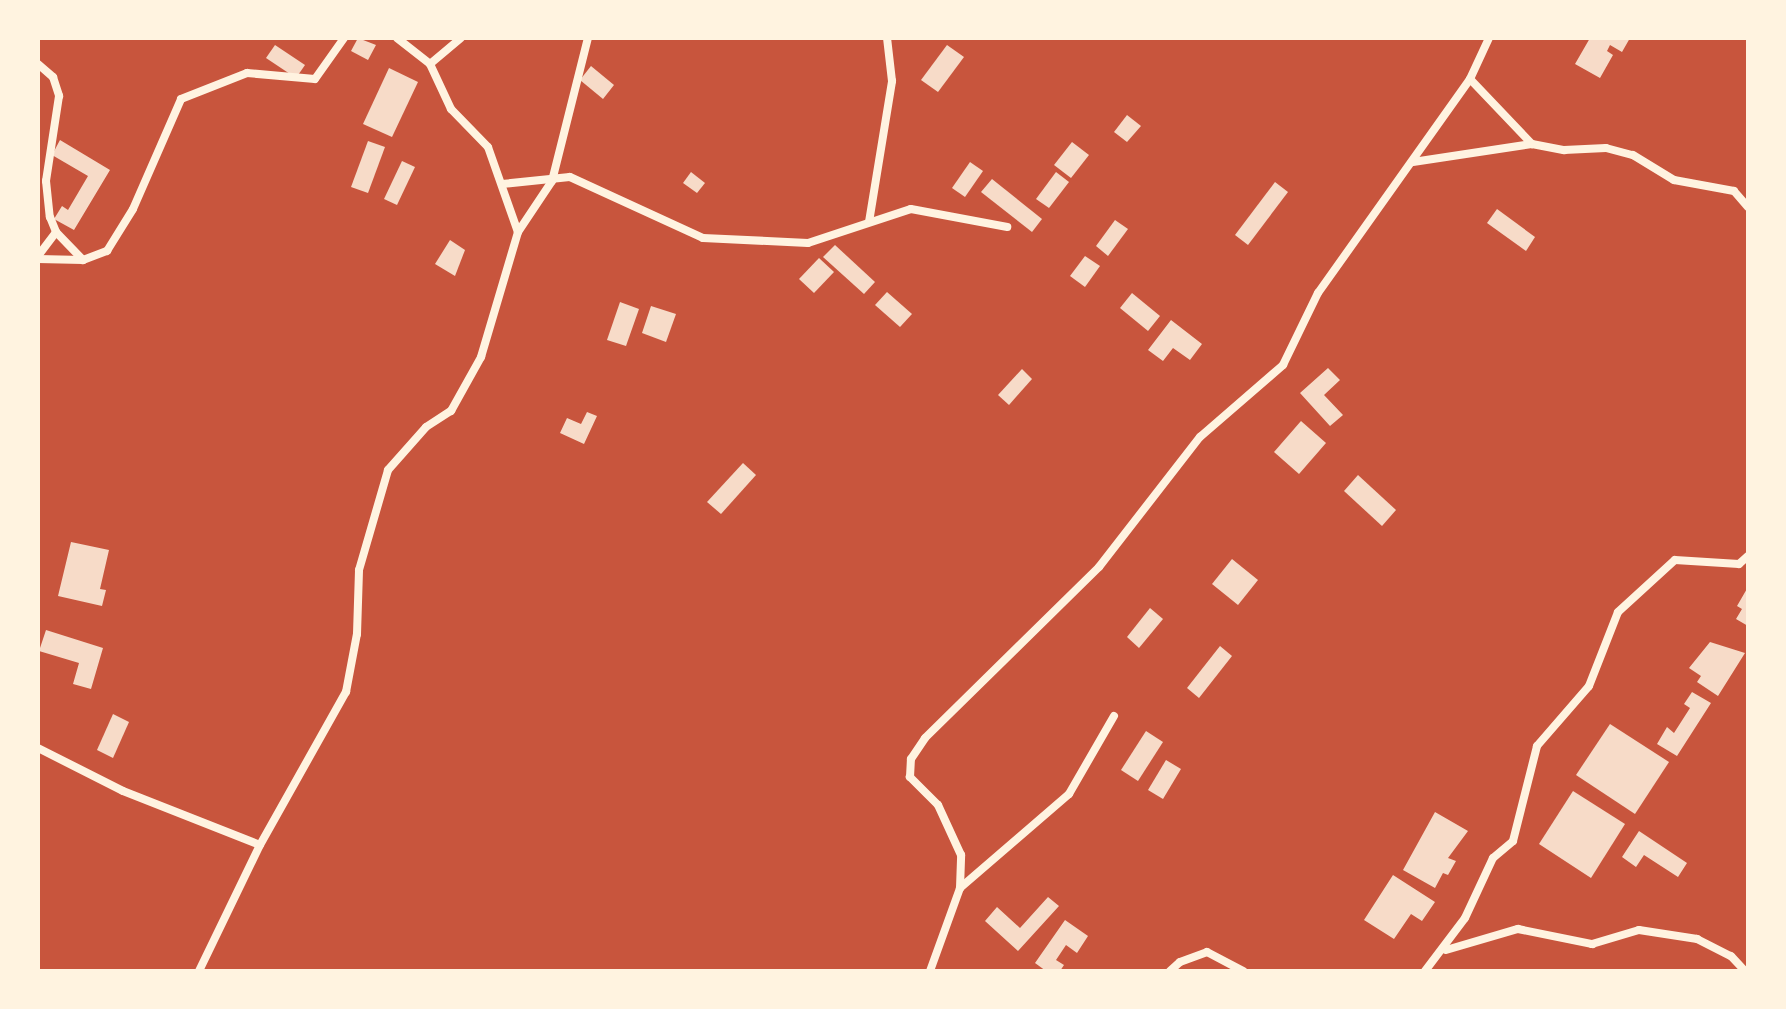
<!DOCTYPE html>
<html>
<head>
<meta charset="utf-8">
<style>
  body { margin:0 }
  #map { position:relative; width:1786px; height:1009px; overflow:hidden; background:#c8553d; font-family:Cabin,sans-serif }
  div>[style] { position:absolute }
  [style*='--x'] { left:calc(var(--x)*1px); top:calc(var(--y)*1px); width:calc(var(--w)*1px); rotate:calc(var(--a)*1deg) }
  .building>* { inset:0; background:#f7dbc8 }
  .minor>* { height:8px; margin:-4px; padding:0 4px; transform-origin:4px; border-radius:4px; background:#fff3e0 }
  span { translate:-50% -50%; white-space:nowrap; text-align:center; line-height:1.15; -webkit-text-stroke:7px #fff3e0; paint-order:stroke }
  .frame { position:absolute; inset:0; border:40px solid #fff3e0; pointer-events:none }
</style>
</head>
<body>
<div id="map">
  <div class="building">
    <div style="clip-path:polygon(358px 38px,376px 45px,368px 60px,351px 51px)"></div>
    <div style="clip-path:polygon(1590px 38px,1630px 38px,1622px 52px,1610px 45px,1607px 51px,1613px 55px,1600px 78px,1575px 64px)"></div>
    <div style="clip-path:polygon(275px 45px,305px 65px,296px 78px,266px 58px)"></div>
    <div style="clip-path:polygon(947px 45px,964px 57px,938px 92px,921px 80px)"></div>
    <div style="clip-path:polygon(591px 66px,614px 85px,603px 99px,580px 80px)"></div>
    <div style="clip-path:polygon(389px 68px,418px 82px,392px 137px,363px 124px)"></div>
    <div style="clip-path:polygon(1127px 115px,1141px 126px,1127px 142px,1114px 132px)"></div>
    <div style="clip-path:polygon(60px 140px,110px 170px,74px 230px,54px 219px,62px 206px,68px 210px,88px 176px,52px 155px)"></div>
    <div style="clip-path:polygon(368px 141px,385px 147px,368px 193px,351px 187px)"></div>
    <div style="clip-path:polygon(1072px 142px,1089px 155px,1071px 178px,1054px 165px)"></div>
    <div style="clip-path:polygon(402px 161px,415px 167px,397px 205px,384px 199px)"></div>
    <div style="clip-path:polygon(970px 162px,983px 171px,965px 197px,952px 188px)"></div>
    <div style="clip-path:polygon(691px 172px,705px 183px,697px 193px,683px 183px)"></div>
    <div style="clip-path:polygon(1056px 172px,1069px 182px,1049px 208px,1036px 199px)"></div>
    <div style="clip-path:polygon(992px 179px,1042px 219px,1032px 232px,981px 192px)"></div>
    <div style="clip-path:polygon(1275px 182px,1288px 192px,1248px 245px,1235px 235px)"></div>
    <div style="clip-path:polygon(1497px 209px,1535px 237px,1526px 251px,1487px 223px)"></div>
    <div style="clip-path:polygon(1115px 220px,1128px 229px,1108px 256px,1096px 246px)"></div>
    <div style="clip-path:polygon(450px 240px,465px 250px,455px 276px,435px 264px)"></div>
    <div style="clip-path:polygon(835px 245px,875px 282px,864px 294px,823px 257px)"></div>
    <div style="clip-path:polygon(1085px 256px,1100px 266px,1085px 287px,1070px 276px)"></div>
    <div style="clip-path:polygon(819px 258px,834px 272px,814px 293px,799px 279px)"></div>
    <div style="clip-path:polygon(887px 292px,912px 314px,900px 327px,875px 305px)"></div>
    <div style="clip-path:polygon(1132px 293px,1160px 316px,1148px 331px,1120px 308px)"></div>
    <div style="clip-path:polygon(620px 302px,639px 309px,626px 346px,607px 340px)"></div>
    <div style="clip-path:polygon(651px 306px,676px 314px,666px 342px,642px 333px)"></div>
    <div style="clip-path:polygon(1171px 320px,1202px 344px,1190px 360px,1173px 348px,1163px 361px,1148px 350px)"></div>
    <div style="clip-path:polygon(1328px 368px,1340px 380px,1324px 395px,1343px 415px,1330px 426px,1300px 393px)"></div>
    <div style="clip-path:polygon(1022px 369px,1032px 379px,1009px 405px,998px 395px)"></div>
    <div style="clip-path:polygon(587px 412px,597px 416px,584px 444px,560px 433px,567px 418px,581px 424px)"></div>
    <div style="clip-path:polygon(1301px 421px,1326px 443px,1299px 474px,1274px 452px)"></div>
    <div style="clip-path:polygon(743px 463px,756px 475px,721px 514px,707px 502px)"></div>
    <div style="clip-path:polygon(1358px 475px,1396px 510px,1382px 526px,1344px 491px)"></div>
    <div style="clip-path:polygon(71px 542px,109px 550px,100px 589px,106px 590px,102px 606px,58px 596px)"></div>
    <div style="clip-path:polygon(1232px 559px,1258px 580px,1238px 605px,1212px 584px)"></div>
    <div style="clip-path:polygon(1748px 587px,1748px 626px,1736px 619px,1742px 609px,1737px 606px)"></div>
    <div style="clip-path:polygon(1150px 608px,1163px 619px,1139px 648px,1127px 637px)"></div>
    <div style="clip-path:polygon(46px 630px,103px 648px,91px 689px,73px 684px,79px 663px,39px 651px)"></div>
    <div style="clip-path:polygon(1710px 642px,1745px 653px,1718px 696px,1697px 682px,1701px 676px,1689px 668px)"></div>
    <div style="clip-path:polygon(1220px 646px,1232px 656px,1199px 698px,1187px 688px)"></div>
    <div style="clip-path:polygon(1692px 692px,1711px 703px,1677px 756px,1657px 744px,1667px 727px,1674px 733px,1690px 708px,1684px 704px)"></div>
    <div style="clip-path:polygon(113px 714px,129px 722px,113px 758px,97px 750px)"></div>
    <div style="clip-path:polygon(1610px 724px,1669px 762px,1635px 814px,1576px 775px)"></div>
    <div style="clip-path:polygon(1146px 731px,1163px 742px,1138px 781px,1121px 770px)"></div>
    <div style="clip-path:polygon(1166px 760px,1181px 769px,1163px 799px,1148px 790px)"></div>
    <div style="clip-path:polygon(1573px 791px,1625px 824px,1591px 878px,1539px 844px)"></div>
    <div style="clip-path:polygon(1435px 812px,1468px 831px,1448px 858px,1456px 861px,1448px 875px,1443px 873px,1435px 888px,1403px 870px)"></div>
    <div style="clip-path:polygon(1639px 831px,1687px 863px,1678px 877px,1644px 855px,1636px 867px,1622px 857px)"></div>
    <div style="clip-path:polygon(1393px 875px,1435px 902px,1422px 921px,1411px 914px,1394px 939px,1364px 920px)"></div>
    <div style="clip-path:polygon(1048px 897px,1059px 906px,1018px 951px,985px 921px,997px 907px,1020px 928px)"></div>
    <div style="clip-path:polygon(1065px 920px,1088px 936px,1077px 953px,1066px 945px,1056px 960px,1064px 965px,1060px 971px,1046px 971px,1035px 963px)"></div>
  </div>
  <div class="minor">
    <div style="--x:397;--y:38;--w:42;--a:38.2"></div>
    <div style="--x:430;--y:64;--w:50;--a:65"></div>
    <div style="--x:451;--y:109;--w:53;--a:45.8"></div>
    <div style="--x:488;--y:147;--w:90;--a:70.6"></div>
    <div style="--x:38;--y:64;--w:20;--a:41"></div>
    <div style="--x:53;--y:77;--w:20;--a:72"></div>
    <div style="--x:59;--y:96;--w:86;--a:98.7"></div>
    <div style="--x:46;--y:181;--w:36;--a:84"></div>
    <div style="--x:50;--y:217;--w:16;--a:68"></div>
    <div style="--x:56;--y:232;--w:39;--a:46"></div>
    <div style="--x:430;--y:64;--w:40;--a:-40"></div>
    <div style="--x:1470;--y:79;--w:90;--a:46.4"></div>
    <div style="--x:1413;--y:162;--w:120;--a:-8.6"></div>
    <div style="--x:1532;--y:144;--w:33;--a:11"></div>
    <div style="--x:1564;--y:150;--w:42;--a:-2.7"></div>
    <div style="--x:1606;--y:148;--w:28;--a:15"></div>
    <div style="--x:1633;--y:155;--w:48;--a:31.4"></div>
    <div style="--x:1674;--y:180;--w:61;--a:10.4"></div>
    <div style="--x:1734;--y:191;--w:21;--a:49"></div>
    <div style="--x:502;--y:184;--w:68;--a:-5.9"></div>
    <div style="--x:570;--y:177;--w:146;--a:24.6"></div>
    <div style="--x:703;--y:238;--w:105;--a:2.7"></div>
    <div style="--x:808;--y:243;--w:108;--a:-18.3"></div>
    <div style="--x:911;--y:209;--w:98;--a:10.6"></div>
    <div style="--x:869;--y:222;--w:143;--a:-80.7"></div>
    <div style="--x:892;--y:81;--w:43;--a:-96.6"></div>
    <div style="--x:38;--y:256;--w:30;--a:-53"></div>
    <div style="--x:38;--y:259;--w:45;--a:1.3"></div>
    <div style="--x:83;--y:260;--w:26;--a:-21"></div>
    <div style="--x:107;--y:251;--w:49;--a:-58.2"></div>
    <div style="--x:133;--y:209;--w:120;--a:-66.4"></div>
    <div style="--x:181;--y:99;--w:71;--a:-21.5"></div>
    <div style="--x:247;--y:73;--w:68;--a:5"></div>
    <div style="--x:315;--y:79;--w:50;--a:-54.7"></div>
    <div style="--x:38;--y:748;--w:95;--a:26.8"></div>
    <div style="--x:123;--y:791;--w:147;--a:21.5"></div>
    <div style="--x:960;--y:888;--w:144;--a:-40.8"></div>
    <div style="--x:1069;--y:794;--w:90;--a:-60"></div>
    <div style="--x:1446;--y:950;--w:75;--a:-16.3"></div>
    <div style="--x:1518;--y:929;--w:76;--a:11.5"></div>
    <div style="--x:1592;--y:944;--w:49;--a:-16.6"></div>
    <div style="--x:1639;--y:930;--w:59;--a:8.8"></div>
    <div style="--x:1697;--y:939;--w:38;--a:27"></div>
    <div style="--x:1731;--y:956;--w:21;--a:47"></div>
    <div style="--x:199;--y:971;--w:140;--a:-64.2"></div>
    <div style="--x:260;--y:845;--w:176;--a:-60.7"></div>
    <div style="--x:346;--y:692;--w:59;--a:-79.3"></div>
    <div style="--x:357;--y:634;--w:64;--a:-88.2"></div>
    <div style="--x:359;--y:570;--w:104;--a:-73.8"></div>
    <div style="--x:388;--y:470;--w:57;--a:-48.5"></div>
    <div style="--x:426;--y:427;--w:30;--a:-33"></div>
    <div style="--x:451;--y:411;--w:62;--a:-60.9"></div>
    <div style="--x:481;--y:357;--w:130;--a:-73.5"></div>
    <div style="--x:518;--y:232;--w:61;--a:-56.3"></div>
    <div style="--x:552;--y:181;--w:147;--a:-75.9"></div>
    <div style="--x:930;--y:971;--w:88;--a:-70.1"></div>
    <div style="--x:960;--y:888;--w:33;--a:-88"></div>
    <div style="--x:961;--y:855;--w:55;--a:-114.7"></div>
    <div style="--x:938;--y:805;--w:40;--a:-135"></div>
    <div style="--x:910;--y:777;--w:18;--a:-87"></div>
    <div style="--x:911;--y:759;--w:25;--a:-56"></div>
    <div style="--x:925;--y:738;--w:244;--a:-44.5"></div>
    <div style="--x:1099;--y:567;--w:165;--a:-52.2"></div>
    <div style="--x:1200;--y:437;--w:110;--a:-40.9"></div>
    <div style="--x:1283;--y:365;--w:80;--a:-64.1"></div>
    <div style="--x:1318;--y:293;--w:262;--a:-54.6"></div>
    <div style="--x:1470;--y:79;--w:45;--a:-65.1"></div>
    <div style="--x:1170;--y:971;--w:13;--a:-42"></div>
    <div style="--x:1180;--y:962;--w:29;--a:-20"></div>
    <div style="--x:1207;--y:952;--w:41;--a:27.8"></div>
    <div style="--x:1425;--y:971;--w:66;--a:-53"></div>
    <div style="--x:1465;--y:918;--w:66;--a:-65"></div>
    <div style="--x:1493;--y:858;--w:26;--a:-40"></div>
    <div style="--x:1513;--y:841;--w:98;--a:-75.8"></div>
    <div style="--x:1537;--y:746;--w:79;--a:-49.1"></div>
    <div style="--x:1589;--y:686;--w:79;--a:-68.6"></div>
    <div style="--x:1618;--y:612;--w:77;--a:-42.4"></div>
    <div style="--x:1675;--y:560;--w:64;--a:3.6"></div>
    <div style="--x:1739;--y:564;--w:12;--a:-42"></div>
  </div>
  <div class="frame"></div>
</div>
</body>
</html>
